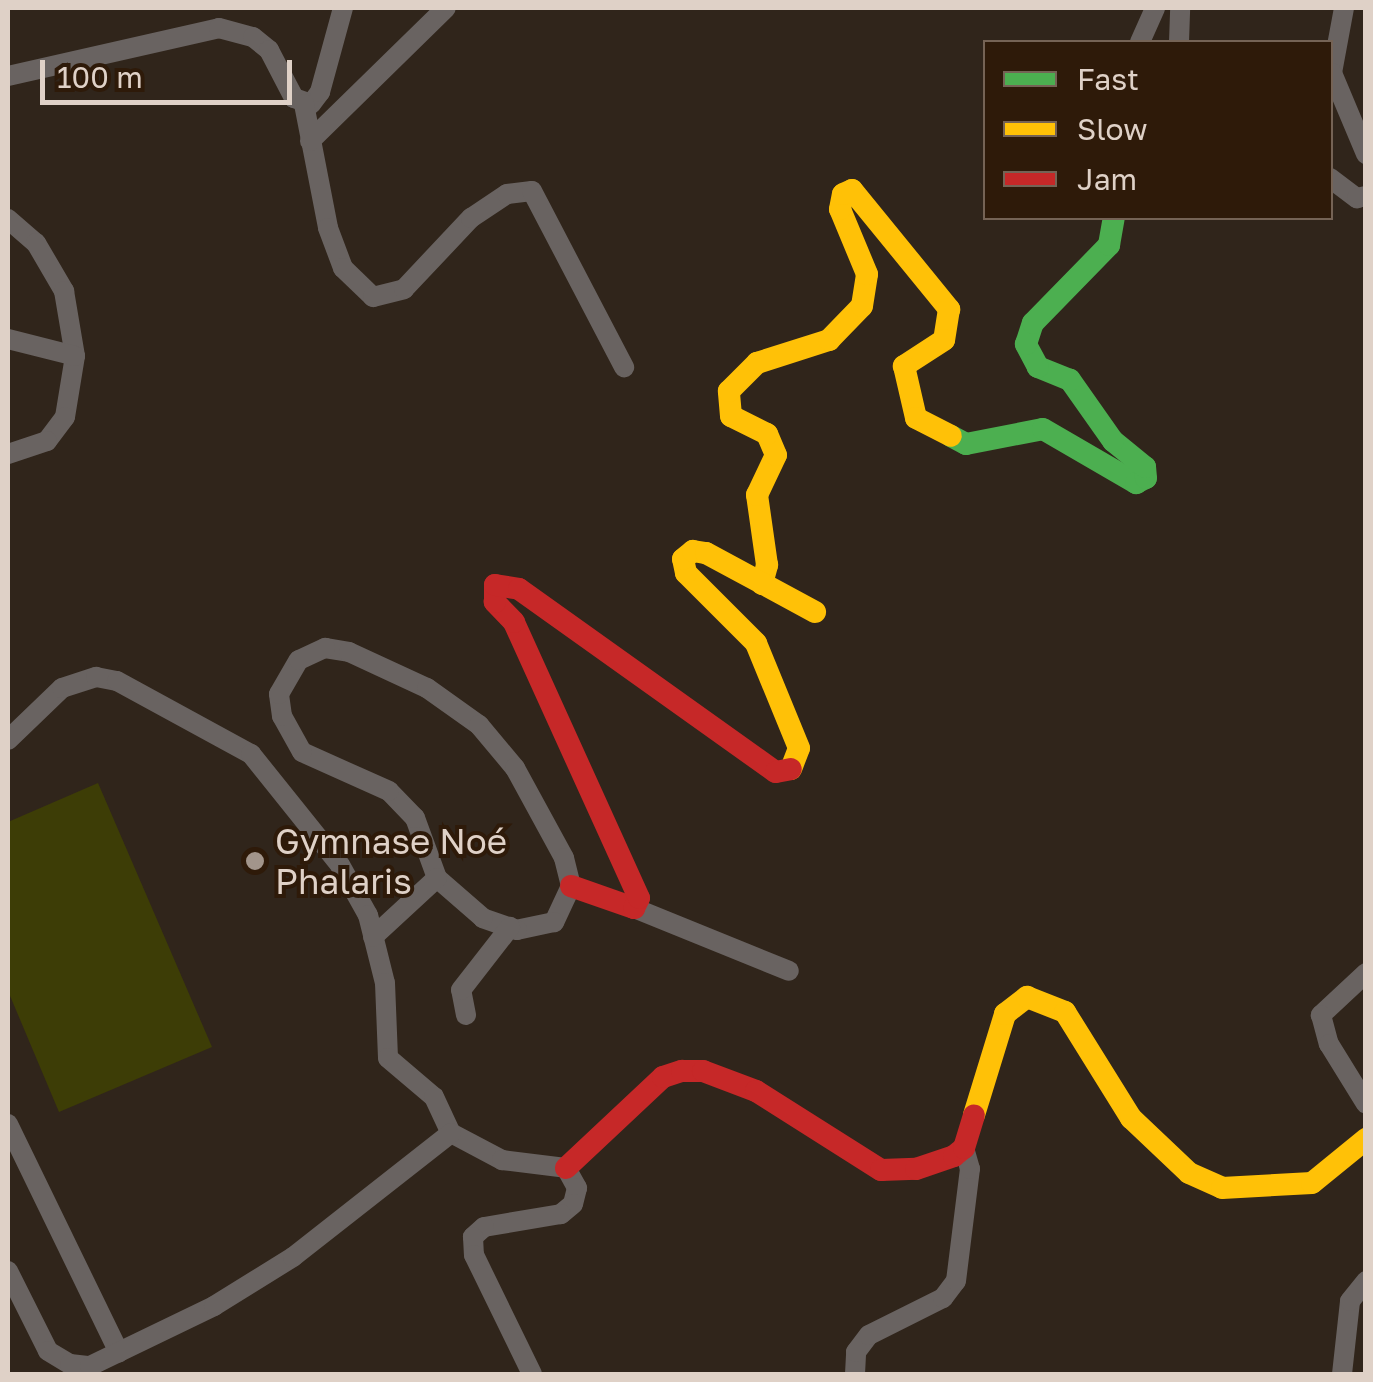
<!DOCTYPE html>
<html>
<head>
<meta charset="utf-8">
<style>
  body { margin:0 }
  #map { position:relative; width:1373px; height:1382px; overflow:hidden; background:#30251b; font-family:"Golos Text",sans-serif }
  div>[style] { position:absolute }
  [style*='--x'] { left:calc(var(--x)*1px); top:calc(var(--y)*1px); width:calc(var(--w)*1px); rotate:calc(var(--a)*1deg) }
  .green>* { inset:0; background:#3d3d06 }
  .street>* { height:20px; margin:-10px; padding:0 10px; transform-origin:10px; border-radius:10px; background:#696361 }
  .fast>* { height:22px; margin:-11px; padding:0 11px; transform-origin:11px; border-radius:11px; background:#4caf50 }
  .slow>* { height:22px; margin:-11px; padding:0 11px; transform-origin:11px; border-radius:11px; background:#ffc107 }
  .jam>* { height:22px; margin:-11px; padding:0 11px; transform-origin:11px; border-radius:11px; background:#c62828 }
  .dots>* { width:28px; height:28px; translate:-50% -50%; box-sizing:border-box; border:5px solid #2e1a09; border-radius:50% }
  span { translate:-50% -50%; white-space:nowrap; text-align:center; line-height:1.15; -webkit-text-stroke:8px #2e1a09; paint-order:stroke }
  .poi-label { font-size:35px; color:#dfd1c7 }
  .left { translate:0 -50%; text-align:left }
  .frame { position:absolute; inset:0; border:10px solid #dfd1c7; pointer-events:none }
  .legend { position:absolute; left:983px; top:40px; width:350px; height:180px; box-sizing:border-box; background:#2e1a09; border:2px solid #756355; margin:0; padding:12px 18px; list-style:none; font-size:30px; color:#dfd1c7 }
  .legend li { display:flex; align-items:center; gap:20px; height:50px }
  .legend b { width:50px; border:2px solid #756355 }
  .scale { position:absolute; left:40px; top:60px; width:252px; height:45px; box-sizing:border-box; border:5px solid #dfd1c7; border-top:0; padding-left:12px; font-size:30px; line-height:35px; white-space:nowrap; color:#dfd1c7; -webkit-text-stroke:8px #2e1a09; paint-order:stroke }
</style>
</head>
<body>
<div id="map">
  <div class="green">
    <div style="clip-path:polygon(98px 783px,212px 1047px,59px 1112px,8px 991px,8px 822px)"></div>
  </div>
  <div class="street">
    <div style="--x:1344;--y:8;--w:66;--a:100.5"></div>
    <div style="--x:1332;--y:73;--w:88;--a:67.2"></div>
    <div style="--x:1140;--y:42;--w:37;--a:-66"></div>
    <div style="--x:1179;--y:42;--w:34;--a:-88"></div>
    <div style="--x:8;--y:76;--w:216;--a:-12.8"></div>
    <div style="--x:219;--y:28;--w:35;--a:15"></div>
    <div style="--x:253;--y:37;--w:21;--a:39"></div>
    <div style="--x:269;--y:50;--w:54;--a:62.5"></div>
    <div style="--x:294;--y:98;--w:18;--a:19"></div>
    <div style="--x:311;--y:104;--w:15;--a:-53"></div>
    <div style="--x:320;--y:92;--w:87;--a:-74.7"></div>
    <div style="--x:304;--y:104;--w:126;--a:79"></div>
    <div style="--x:328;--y:228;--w:43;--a:69.4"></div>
    <div style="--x:343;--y:268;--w:42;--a:44"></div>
    <div style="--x:373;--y:297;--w:32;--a:-14"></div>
    <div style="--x:404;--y:289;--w:98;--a:-46.7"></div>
    <div style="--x:471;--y:218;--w:43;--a:-33.7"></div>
    <div style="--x:507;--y:194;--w:25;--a:-7"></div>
    <div style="--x:532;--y:191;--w:199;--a:62.4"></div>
    <div style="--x:310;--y:141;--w:190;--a:-44.4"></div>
    <div style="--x:1330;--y:178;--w:34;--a:37"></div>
    <div style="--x:1357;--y:198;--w:9;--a:-13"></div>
    <div style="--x:8;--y:219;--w:37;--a:41"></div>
    <div style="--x:36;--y:243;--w:56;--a:59.7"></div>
    <div style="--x:64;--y:291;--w:66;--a:80.4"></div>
    <div style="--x:75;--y:356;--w:62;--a:99.3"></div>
    <div style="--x:65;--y:417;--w:30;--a:127"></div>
    <div style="--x:47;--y:441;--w:41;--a:161.6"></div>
    <div style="--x:8;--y:339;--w:69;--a:14.2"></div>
    <div style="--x:325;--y:648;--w:24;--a:9"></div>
    <div style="--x:349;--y:652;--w:86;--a:24.8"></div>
    <div style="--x:427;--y:688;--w:64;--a:35.4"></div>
    <div style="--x:479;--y:725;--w:56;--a:50.1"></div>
    <div style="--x:515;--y:768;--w:102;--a:61.4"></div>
    <div style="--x:564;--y:858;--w:29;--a:76"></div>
    <div style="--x:571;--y:886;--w:40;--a:115"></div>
    <div style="--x:554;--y:922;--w:38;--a:168"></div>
    <div style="--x:517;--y:930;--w:36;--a:-161"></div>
    <div style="--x:483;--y:918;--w:61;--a:-139"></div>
    <div style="--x:437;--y:878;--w:64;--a:-110.1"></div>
    <div style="--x:415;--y:818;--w:37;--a:-134"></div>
    <div style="--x:389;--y:791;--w:95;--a:-155.9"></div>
    <div style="--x:302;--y:752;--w:41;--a:-119.1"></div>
    <div style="--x:282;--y:716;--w:22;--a:-98"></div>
    <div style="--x:279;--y:694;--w:39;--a:-60"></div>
    <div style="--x:299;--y:660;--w:29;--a:-25"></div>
    <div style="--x:8;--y:740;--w:75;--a:-43.9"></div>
    <div style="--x:62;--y:688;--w:36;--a:-18"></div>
    <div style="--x:96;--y:677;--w:21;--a:11"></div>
    <div style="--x:117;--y:681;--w:153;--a:28.6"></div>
    <div style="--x:251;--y:754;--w:142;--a:51.3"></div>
    <div style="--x:340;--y:865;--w:57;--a:60.8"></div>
    <div style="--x:368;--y:915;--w:70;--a:76"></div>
    <div style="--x:385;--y:983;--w:75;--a:87.7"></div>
    <div style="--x:388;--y:1058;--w:60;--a:40.3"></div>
    <div style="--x:434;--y:1097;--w:40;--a:65"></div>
    <div style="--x:634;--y:908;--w:167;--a:22.1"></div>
    <div style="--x:373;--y:937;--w:87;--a:-42.7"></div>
    <div style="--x:1366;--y:973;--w:62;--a:137"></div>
    <div style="--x:1321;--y:1015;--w:30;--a:75"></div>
    <div style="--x:1329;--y:1044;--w:70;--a:58.3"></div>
    <div style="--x:466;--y:1015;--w:25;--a:-101"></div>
    <div style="--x:461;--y:990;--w:80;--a:-52.1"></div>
    <div style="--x:8;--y:1124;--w:254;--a:64.1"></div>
    <div style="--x:451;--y:1133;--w:58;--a:27.9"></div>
    <div style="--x:502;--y:1160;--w:64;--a:7.1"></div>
    <div style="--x:566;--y:1168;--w:23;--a:61"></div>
    <div style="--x:577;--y:1188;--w:16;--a:104"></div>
    <div style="--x:573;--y:1204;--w:16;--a:140"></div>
    <div style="--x:561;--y:1214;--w:78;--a:170.4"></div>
    <div style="--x:484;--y:1227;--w:15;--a:138"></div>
    <div style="--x:473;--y:1237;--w:18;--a:87"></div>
    <div style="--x:474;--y:1255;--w:132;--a:64"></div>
    <div style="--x:8;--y:1271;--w:89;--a:63.4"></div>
    <div style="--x:48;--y:1351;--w:26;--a:31"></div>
    <div style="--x:70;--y:1364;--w:20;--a:6"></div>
    <div style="--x:90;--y:1366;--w:138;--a:-25.8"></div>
    <div style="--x:214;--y:1306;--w:93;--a:-31.8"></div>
    <div style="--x:293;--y:1257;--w:201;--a:-38.1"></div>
    <div style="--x:855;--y:1374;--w:22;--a:-87"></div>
    <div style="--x:856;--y:1352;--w:21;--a:-53"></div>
    <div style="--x:869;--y:1335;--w:83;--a:-26.6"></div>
    <div style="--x:943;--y:1298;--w:21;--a:-53"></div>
    <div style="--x:956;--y:1281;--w:113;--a:-82.9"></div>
    <div style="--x:970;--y:1169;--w:22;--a:-106"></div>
    <div style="--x:1342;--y:1374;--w:73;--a:-83.7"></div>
    <div style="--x:1350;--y:1301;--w:26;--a:-51"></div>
  </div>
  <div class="fast">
    <div style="--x:951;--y:436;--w:17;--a:28"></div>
    <div style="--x:966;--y:444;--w:78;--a:-11"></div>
    <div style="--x:1043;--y:429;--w:108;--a:30.1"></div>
    <div style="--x:1136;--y:483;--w:11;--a:-27"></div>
    <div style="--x:1146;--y:478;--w:11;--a:-95"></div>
    <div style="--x:1145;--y:467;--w:41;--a:-140.9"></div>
    <div style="--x:1113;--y:441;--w:75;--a:-125.2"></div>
    <div style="--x:1070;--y:380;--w:35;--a:-158"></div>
    <div style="--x:1038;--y:367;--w:26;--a:-118"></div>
    <div style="--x:1026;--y:344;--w:22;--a:-72"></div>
    <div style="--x:1033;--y:323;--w:109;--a:-45.7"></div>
    <div style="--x:1109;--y:245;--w:27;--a:-80"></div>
  </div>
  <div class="slow">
    <div style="--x:762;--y:584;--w:20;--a:-75"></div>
    <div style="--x:767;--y:565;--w:71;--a:-98.1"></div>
    <div style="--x:757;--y:495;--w:44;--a:-64.6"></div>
    <div style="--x:776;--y:455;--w:23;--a:-113"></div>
    <div style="--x:767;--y:434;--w:40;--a:-153.4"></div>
    <div style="--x:731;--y:416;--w:25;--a:-95"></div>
    <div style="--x:729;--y:391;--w:40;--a:-45"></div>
    <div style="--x:757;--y:363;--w:76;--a:-17.7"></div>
    <div style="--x:829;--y:340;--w:47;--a:-45.9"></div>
    <div style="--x:862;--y:306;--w:32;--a:-81"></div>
    <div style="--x:867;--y:274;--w:70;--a:-112.6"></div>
    <div style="--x:840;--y:209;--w:15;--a:-79"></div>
    <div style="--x:843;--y:194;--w:10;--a:-24"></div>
    <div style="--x:852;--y:190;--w:154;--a:50.8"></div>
    <div style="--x:949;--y:309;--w:31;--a:99"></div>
    <div style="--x:944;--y:340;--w:48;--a:147"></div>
    <div style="--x:904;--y:366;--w:53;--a:77"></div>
    <div style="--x:916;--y:418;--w:39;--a:27"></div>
    <div style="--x:791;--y:769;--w:22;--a:-69"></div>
    <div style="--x:799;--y:748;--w:113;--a:-112.3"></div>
    <div style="--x:756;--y:643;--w:99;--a:-135"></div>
    <div style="--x:686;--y:573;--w:14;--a:-102"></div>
    <div style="--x:683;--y:559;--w:13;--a:-39"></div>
    <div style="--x:693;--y:551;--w:13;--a:9"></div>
    <div style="--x:706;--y:553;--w:124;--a:28.4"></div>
    <div style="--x:974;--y:1115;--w:106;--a:-72.9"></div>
    <div style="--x:1005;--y:1014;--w:28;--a:-38"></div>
    <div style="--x:1027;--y:997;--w:41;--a:21.5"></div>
    <div style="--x:1065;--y:1012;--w:125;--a:58.1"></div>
    <div style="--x:1131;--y:1118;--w:80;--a:43.5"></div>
    <div style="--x:1189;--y:1173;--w:36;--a:24"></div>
    <div style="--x:1222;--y:1188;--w:90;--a:-3.2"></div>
    <div style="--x:1312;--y:1183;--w:70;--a:-39.2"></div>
  </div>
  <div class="jam">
    <div style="--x:571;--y:886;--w:67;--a:19.2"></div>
    <div style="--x:634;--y:908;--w:11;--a:-63"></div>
    <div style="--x:639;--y:898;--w:303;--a:-114.4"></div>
    <div style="--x:514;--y:622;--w:28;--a:-134"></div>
    <div style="--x:495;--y:602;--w:17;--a:-90"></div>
    <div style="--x:495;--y:585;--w:24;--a:9"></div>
    <div style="--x:519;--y:589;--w:315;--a:35.5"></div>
    <div style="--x:776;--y:772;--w:15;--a:-11"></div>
    <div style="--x:566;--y:1168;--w:133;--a:-43.2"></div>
    <div style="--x:663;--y:1077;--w:20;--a:-18"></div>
    <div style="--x:682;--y:1071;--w:21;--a:0"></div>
    <div style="--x:703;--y:1071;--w:57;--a:20.7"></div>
    <div style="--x:756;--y:1091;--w:148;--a:32.3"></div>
    <div style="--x:881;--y:1170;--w:35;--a:-2"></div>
    <div style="--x:916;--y:1169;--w:40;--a:-18.9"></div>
    <div style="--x:954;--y:1156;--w:13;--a:-39"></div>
    <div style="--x:964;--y:1148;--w:34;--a:-73"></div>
  </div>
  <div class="dots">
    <div style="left:255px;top:861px;background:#a2958b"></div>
  </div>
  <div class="poi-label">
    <span class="left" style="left:275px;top:861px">Gymnase Noé<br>Phalaris</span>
  </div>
  <div class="frame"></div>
  <ul class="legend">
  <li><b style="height:12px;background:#4caf50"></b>Fast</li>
  <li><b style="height:12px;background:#ffc107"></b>Slow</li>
  <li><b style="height:12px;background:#c62828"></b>Jam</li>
  </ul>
  <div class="scale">100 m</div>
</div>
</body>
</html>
